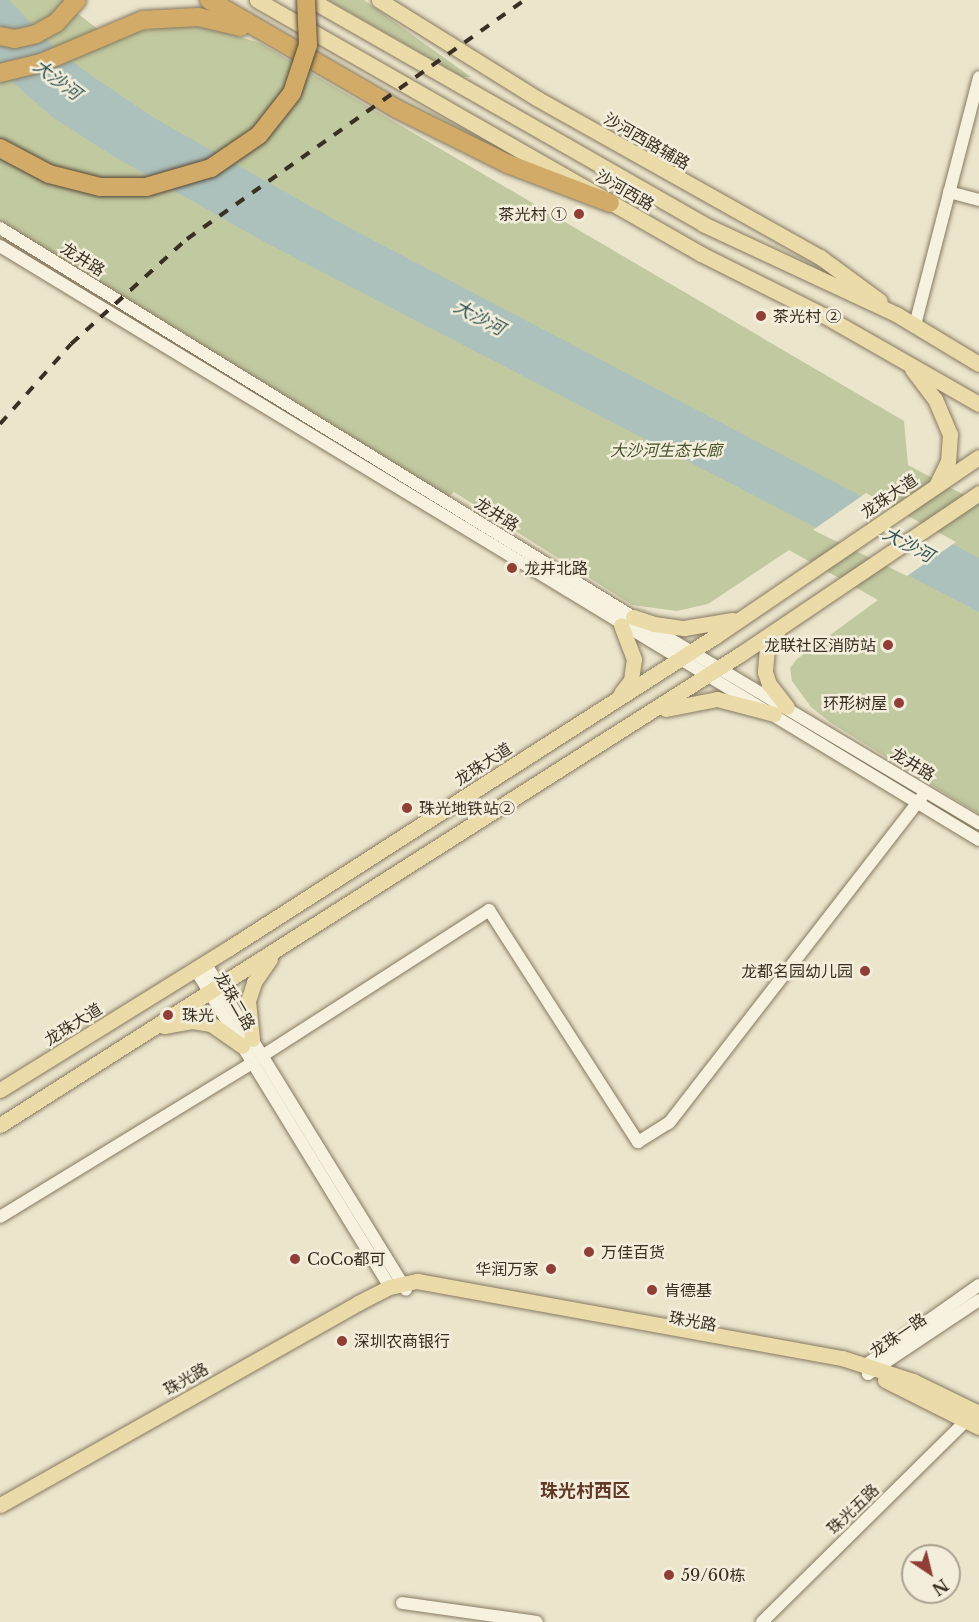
<!DOCTYPE html>
<html>
<head>
<meta charset="utf-8">
<style>
  body { margin:0 }
  #map { position:relative; width:979px; height:1622px; overflow:hidden; background:#ebe5cc; font-family:"Libre Baskerville","Noto Sans SC",serif }
  div>[style] { position:absolute }
  [style*='--x'] { left:calc(var(--x)*1px); top:calc(var(--y)*1px); width:calc(var(--w)*1px); rotate:calc(var(--a)*1deg) }
  .green>* { inset:0; background:#c1c9a0 }
  .water>* { inset:0; background:#acc1bc }
  .pier>* { inset:0; background:#ebe5cc }
  .roads { filter:drop-shadow(0 0 2px #877961) drop-shadow(0 0 2px #877961) }
  .minor>* { height:12px; margin:-6px; padding:0 6px; transform-origin:6px; border-radius:6px; background:#f6f2df }
  .major>* { height:15px; margin:-7.5px; padding:0 7.5px; transform-origin:7.5px; border-radius:7.5px; background:#eadba9 }
  .highway>* { height:18px; margin:-9px; padding:0 9px; transform-origin:9px; border-radius:9px; background:#d1ab67 }
  .rail>* { height:4px; margin-top:-2px; transform-origin:0; background:repeating-linear-gradient(90deg,#393023 0 10px,transparent 0 20px) }
  .bridges { filter:drop-shadow(0 0 2px #564734) drop-shadow(0 0 2px #564734) }
  .highway-bridge>* { height:18px; margin:-9px; padding:0 9px; transform-origin:9px; border-radius:9px; background:#d1ab67 }
  .dots>* { width:16px; height:16px; translate:-50% -50%; box-sizing:border-box; border:3px solid #f3eedb; border-radius:50% }
  span { translate:-50% -50%; white-space:nowrap; text-align:center; line-height:1.15; -webkit-text-stroke:5px #f3eedb; paint-order:stroke }
  .street-label { font-size:16px; color:#393023 }
  .poi-label { font-size:16px; color:#393023 }
  .right { translate:-100% -50%; text-align:right }
  .left { translate:0 -50%; text-align:left }
  .park-label { font-size:16px; color:#46542c; font-style:italic }
  .water-label { font-size:18px; color:#345657; font-style:italic }
  .neighbourhood-label { font-size:18px; color:#623826; font-weight:700 }
  .north { position:absolute; left:901px; top:1544px; width:60px; height:60px; box-sizing:border-box; background:#f3eedb; border:2px solid #a9a291; border-radius:50%; rotate:145deg; font-size:16px; font-weight:700; line-height:24px; text-align:center; color:#393023 }
  .north::after { content:''; display:block; margin:auto; width:21px; height:27px; background:#913e37; clip-path:polygon(50% 0,100% 100%,50% 72%,0 100%) }
</style>
</head>
<body>
<div id="map">
  <div class="green">
    <div style="clip-path:polygon(0 0,65px 0,64px 3px,108px 37px,189px 22px,260px 43px,904px 421px,908px 465px,979px 503px,979px 814px,831px 723px,811px 707px,792px 681px,790px 668px,797px 659px,878px 600px,789px 550px,708px 604px,677px 611px,632px 605px,454px 492px,447px 498px,0 223px)"></div>
    <div style="clip-path:polygon(328px 0,364px 0,471px 77px,463px 77px)"></div>
  </div>
  <div class="water">
    <div style="clip-path:polygon(0 0,9px 0,54px 47px,89px 74px,156px 119px,344px 225px,979px 558px,979px 612px,268px 244px,113px 156px,51px 116px,0 71px)"></div>
  </div>
  <div class="pier">
    <div style="clip-path:polygon(866px 493px,956px 542px,907px 576px,813px 530px)"></div>
  </div>
  <div class="roads">
    <div class="minor">
      <div style="--x:949;--y:192;--w:31;--a:15"></div>
      <div style="--x:0;--y:228;--w:743;--a:31.57"></div>
      <div style="--x:633;--y:617;--w:403;--a:30.8"></div>
      <div style="--x:0;--y:246;--w:1145;--a:31.25"></div>
      <div style="--x:915;--y:325;--w:256;--a:-75.5"></div>
      <div style="--x:262;--y:1056;--w:270;--a:-32.7"></div>
      <div style="--x:489;--y:910;--w:276;--a:57.3"></div>
      <div style="--x:638;--y:1142;--w:36;--a:-32"></div>
      <div style="--x:669;--y:1123;--w:413;--a:-52.2"></div>
      <div style="--x:0;--y:1217;--w:295;--a:-31.4"></div>
      <div style="--x:979;--y:1285;--w:137;--a:144.8"></div>
      <div style="--x:867;--y:1364;--w:10;--a:84"></div>
      <div style="--x:868;--y:1374;--w:133;--a:-33.7"></div>
      <div style="--x:390;--y:1287;--w:364;--a:-121.5"></div>
      <div style="--x:200;--y:977;--w:11;--a:-90"></div>
      <div style="--x:200;--y:966;--w:11;--a:27"></div>
      <div style="--x:210;--y:971;--w:374;--a:58.4"></div>
      <div style="--x:402;--y:1603;--w:136;--a:8"></div>
      <div style="--x:762;--y:1622;--w:288;--a:-44.6"></div>
    </div>
    <div class="major">
      <div style="--x:257;--y:0;--w:512;--a:29.77"></div>
      <div style="--x:701;--y:254;--w:136;--a:26.6"></div>
      <div style="--x:823;--y:315;--w:180;--a:29.7"></div>
      <div style="--x:311;--y:0;--w:451;--a:29.7"></div>
      <div style="--x:703;--y:224;--w:213;--a:25"></div>
      <div style="--x:896;--y:314;--w:97;--a:31.1"></div>
      <div style="--x:379;--y:0;--w:187;--a:31.9"></div>
      <div style="--x:538;--y:99;--w:323;--a:29.3"></div>
      <div style="--x:820;--y:257;--w:74;--a:36.3"></div>
      <div style="--x:912;--y:369;--w:38;--a:53"></div>
      <div style="--x:935;--y:399;--w:38;--a:67"></div>
      <div style="--x:950;--y:434;--w:27;--a:94"></div>
      <div style="--x:948;--y:461;--w:25;--a:116"></div>
      <div style="--x:633;--y:617;--w:22;--a:18"></div>
      <div style="--x:654;--y:624;--w:30;--a:8"></div>
      <div style="--x:684;--y:628;--w:49;--a:-9.5"></div>
      <div style="--x:777;--y:633;--w:18;--a:124"></div>
      <div style="--x:767;--y:648;--w:24;--a:95"></div>
      <div style="--x:765;--y:672;--w:13;--a:72"></div>
      <div style="--x:769;--y:684;--w:29;--a:52"></div>
      <div style="--x:621;--y:693;--w:16;--a:-52"></div>
      <div style="--x:631;--y:680;--w:21;--a:-82"></div>
      <div style="--x:634;--y:659;--w:36;--a:-111"></div>
      <div style="--x:666;--y:709;--w:52;--a:-11.1"></div>
      <div style="--x:717;--y:699;--w:59;--a:14.7"></div>
      <div style="--x:164;--y:1026;--w:28;--a:-10"></div>
      <div style="--x:192;--y:1021;--w:19;--a:9"></div>
      <div style="--x:211;--y:1024;--w:38;--a:35"></div>
      <div style="--x:252;--y:1039;--w:38;--a:-96"></div>
      <div style="--x:248;--y:1001;--w:20;--a:-72"></div>
      <div style="--x:254;--y:982;--w:28;--a:-55"></div>
      <div style="--x:0;--y:1090;--w:266;--a:-31.8"></div>
      <div style="--x:226;--y:950;--w:580;--a:-32.68"></div>
      <div style="--x:714;--y:637;--w:320;--a:-34.2"></div>
      <div style="--x:0;--y:1125;--w:876;--a:-32.46"></div>
      <div style="--x:739;--y:655;--w:290;--a:-34"></div>
      <div style="--x:885;--y:1380;--w:105;--a:26.6"></div>
      <div style="--x:0;--y:1505;--w:411;--a:-29.4"></div>
      <div style="--x:358;--y:1303;--w:36;--a:-27"></div>
      <div style="--x:390;--y:1287;--w:28;--a:-13"></div>
      <div style="--x:417;--y:1281;--w:432;--a:10.3"></div>
      <div style="--x:842;--y:1358;--w:75;--a:17.9"></div>
      <div style="--x:913;--y:1381;--w:73;--a:25.9"></div>
    </div>
    <div class="highway">
      <div style="--x:209;--y:0;--w:217;--a:30.1"></div>
      <div style="--x:397;--y:109;--w:124;--a:26.4"></div>
      <div style="--x:508;--y:164;--w:109;--a:20.9"></div>
      <div style="--x:0;--y:36;--w:15;--a:11"></div>
      <div style="--x:15;--y:39;--w:22;--a:-13"></div>
      <div style="--x:36;--y:34;--w:23;--a:-29"></div>
      <div style="--x:56;--y:23;--w:31;--a:-48"></div>
      <div style="--x:0;--y:73;--w:42;--a:-13.7"></div>
      <div style="--x:41;--y:63;--w:111;--a:-22.9"></div>
      <div style="--x:143;--y:20;--w:55;--a:-3.1"></div>
      <div style="--x:198;--y:17;--w:44;--a:13.1"></div>
    </div>
  </div>
  <div class="rail">
    <div style="--x:0;--y:424;--w:107;--a:-48.4"></div>
    <div style="--x:71;--y:344;--w:156;--a:-42.2"></div>
    <div style="--x:187;--y:239;--w:413;--a:-35.3"></div>
  </div>
  <div class="bridges">
    <div class="highway-bridge">
      <div style="--x:0;--y:148;--w:55;--a:28"></div>
      <div style="--x:49;--y:174;--w:53;--a:14.3"></div>
      <div style="--x:100;--y:187;--w:46;--a:0"></div>
      <div style="--x:146;--y:187;--w:68;--a:-16.3"></div>
      <div style="--x:211;--y:168;--w:58;--a:-34.5"></div>
      <div style="--x:259;--y:135;--w:53;--a:-51.8"></div>
      <div style="--x:292;--y:93;--w:51;--a:-71.6"></div>
      <div style="--x:308;--y:45;--w:45;--a:-92.5"></div>
    </div>
  </div>
  <div class="dots">
    <div style="left:579px;top:214px;background:#913e37"></div>
    <div style="left:761px;top:316px;background:#913e37"></div>
    <div style="left:512px;top:568px;background:#913e37"></div>
    <div style="left:888px;top:645px;background:#913e37"></div>
    <div style="left:899px;top:703px;background:#913e37"></div>
    <div style="left:407px;top:808px;background:#913e37"></div>
    <div style="left:865px;top:971px;background:#913e37"></div>
    <div style="left:168px;top:1015px;background:#913e37"></div>
    <div style="left:589px;top:1252px;background:#913e37"></div>
    <div style="left:295px;top:1259px;background:#913e37"></div>
    <div style="left:551px;top:1269px;background:#913e37"></div>
    <div style="left:652px;top:1290px;background:#913e37"></div>
    <div style="left:342px;top:1341px;background:#913e37"></div>
    <div style="left:669px;top:1575px;background:#913e37"></div>
  </div>
  <div class="street-label">
    <span style="left:647px;top:141px;rotate:30deg">沙河西路辅路</span>
    <span style="left:625px;top:190px;rotate:30deg">沙河西路</span>
    <span style="left:83px;top:259px;rotate:32deg">龙井路</span>
    <span style="left:889px;top:496px;rotate:-34deg">龙珠大道</span>
    <span style="left:497px;top:514px;rotate:32deg">龙井路</span>
    <span style="left:483px;top:764px;rotate:-33deg">龙珠大道</span>
    <span style="left:913px;top:764px;rotate:31deg">龙井路</span>
    <span style="left:235px;top:1001px;rotate:60deg">龙珠二路</span>
    <span style="left:73px;top:1024px;rotate:-32deg">龙珠大道</span>
    <span style="left:693px;top:1321px;rotate:10deg">珠光路</span>
    <span style="left:898px;top:1335px;rotate:-34deg">龙珠一路</span>
    <span style="left:186px;top:1379px;rotate:-30deg">珠光路</span>
    <span style="left:853px;top:1509px;rotate:-44deg">珠光五路</span>
  </div>
  <div class="poi-label">
    <span class="right" style="left:567px;top:214px">茶光村 ①</span>
    <span class="left" style="left:773px;top:316px">茶光村 ②</span>
    <span class="left" style="left:524px;top:568px">龙井北路</span>
    <span class="right" style="left:876px;top:645px">龙联社区消防站</span>
    <span class="right" style="left:887px;top:703px">环形树屋</span>
    <span class="left" style="left:419px;top:808px">珠光地铁站②</span>
    <span class="right" style="left:853px;top:971px">龙都名园幼儿园</span>
    <span class="left" style="left:182px;top:1015px">珠光</span>
    <span class="left" style="left:601px;top:1252px">万佳百货</span>
    <span class="left" style="left:307px;top:1259px">CoCo都可</span>
    <span class="right" style="left:539px;top:1269px">华润万家</span>
    <span class="left" style="left:664px;top:1290px">肯德基</span>
    <span class="left" style="left:354px;top:1341px">深圳农商银行</span>
    <span class="left" style="left:681px;top:1575px">59/60栋</span>
  </div>
  <div class="park-label">
    <span style="left:666px;top:450px">大沙河生态长廊</span>
  </div>
  <div class="water-label">
    <span style="left:57px;top:80px;rotate:37deg">大沙河</span>
    <span style="left:479px;top:318px;rotate:28deg">大沙河</span>
    <span style="left:908px;top:545px;rotate:28deg">大沙河</span>
  </div>
  <div class="neighbourhood-label">
    <span style="left:585px;top:1491px">珠光村西区</span>
  </div>
  <div class="north">N</div>
</div>
</body>
</html>
